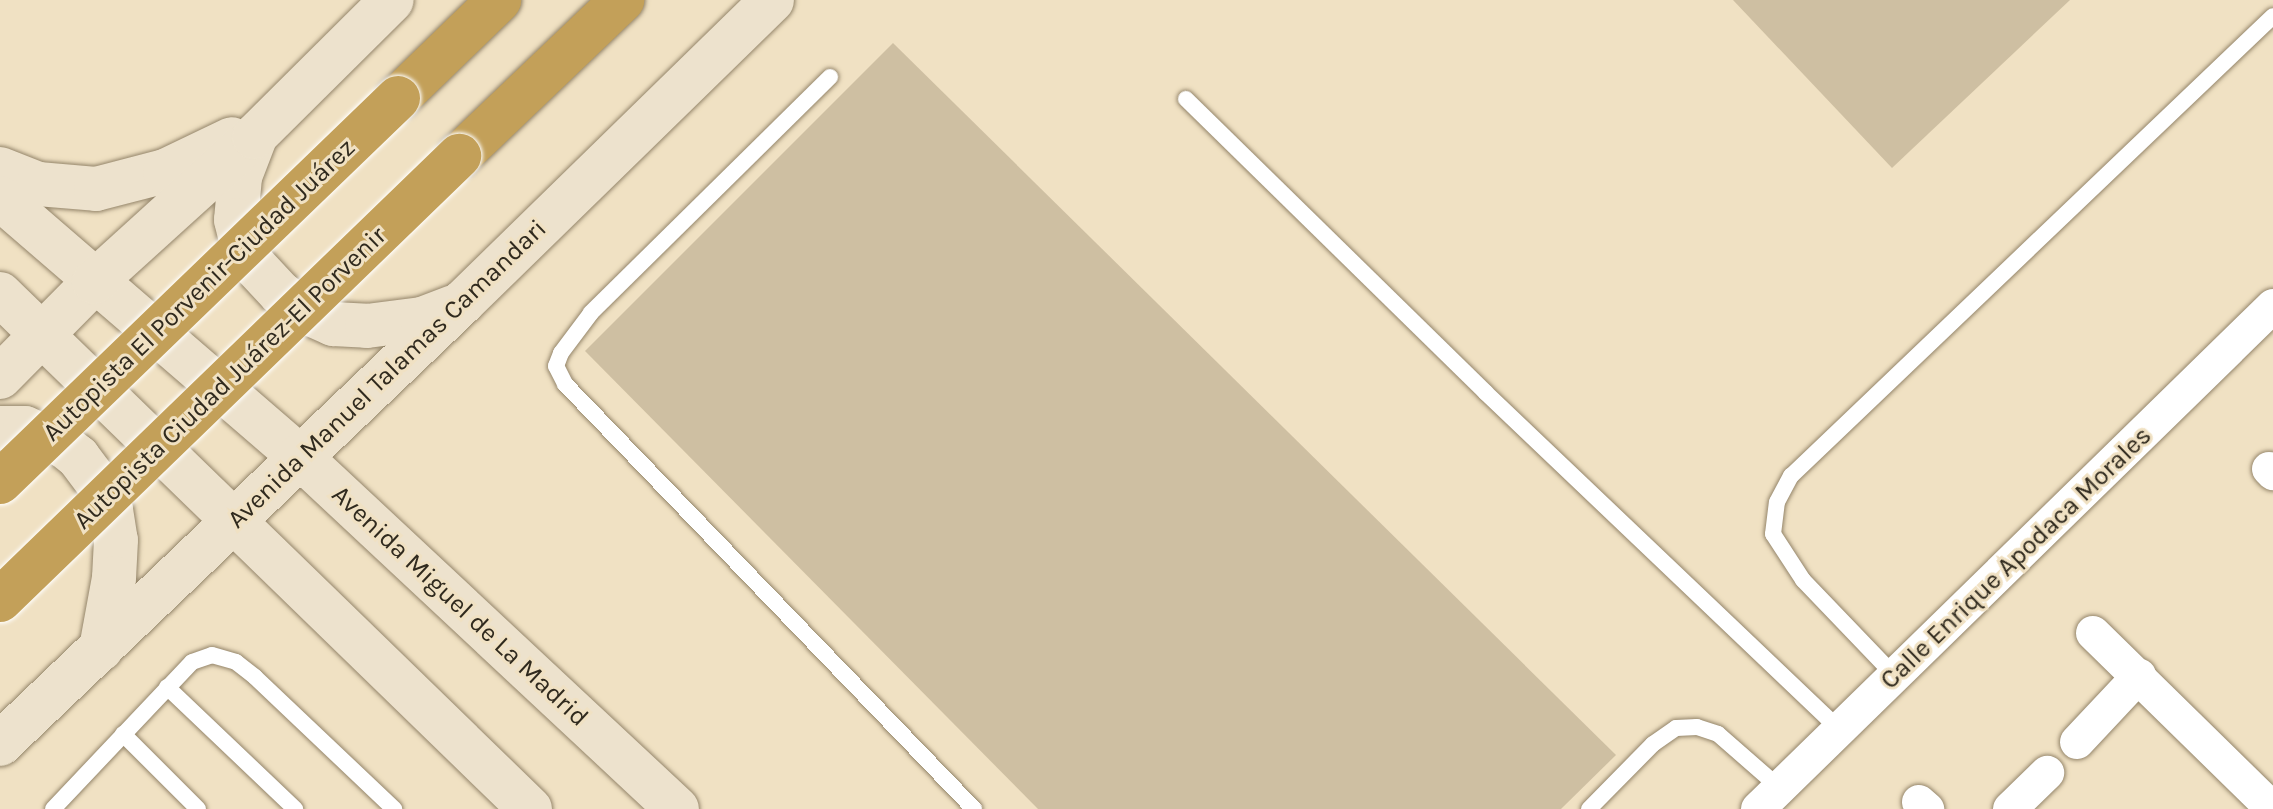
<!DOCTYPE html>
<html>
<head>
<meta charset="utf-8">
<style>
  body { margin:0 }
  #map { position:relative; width:2273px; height:809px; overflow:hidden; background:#f0e1c3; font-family:Karla,sans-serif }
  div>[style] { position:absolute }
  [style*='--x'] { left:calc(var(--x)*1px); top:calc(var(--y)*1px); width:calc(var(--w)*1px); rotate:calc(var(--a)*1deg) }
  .building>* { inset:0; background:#cebfa2 }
  .roads { filter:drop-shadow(0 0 2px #94856a) drop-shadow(0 0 2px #94856a) }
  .lane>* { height:16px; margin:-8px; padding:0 8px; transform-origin:8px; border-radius:8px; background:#fff }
  .street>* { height:34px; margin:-17px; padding:0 17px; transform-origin:17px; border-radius:17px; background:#fff }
  .secondary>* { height:44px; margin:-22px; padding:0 22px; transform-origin:22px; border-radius:22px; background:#ede2cd }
  .highway>* { height:44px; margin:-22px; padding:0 22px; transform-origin:22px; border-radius:22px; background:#c3a059 }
  .bridges { filter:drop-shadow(0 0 2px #fff) drop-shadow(0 0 2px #fff) }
  .highway-bridge>* { height:44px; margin:-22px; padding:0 22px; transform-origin:22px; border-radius:22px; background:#c3a059 }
  span { translate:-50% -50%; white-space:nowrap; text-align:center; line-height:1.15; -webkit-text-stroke:6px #f0e1c3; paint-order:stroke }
  .street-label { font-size:26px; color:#302a1e }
</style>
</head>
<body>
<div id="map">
  <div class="building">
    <div style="clip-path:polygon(1733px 0,2070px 0,1892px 168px)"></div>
    <div style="clip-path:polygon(893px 43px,1616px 755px,1561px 809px,1038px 809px,585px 351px)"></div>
  </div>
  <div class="roads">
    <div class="lane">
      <div style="--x:830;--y:77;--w:336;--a:135.4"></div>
      <div style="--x:591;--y:313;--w:50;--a:126.9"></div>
      <div style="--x:561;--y:353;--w:14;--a:111"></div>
      <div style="--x:556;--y:366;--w:20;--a:63"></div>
      <div style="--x:565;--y:384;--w:590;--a:46.1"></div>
      <div style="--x:1186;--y:99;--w:419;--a:44.4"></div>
      <div style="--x:1485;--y:392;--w:490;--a:43.6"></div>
      <div style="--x:1895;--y:676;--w:133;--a:-133.8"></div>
      <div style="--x:1803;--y:580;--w:55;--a:-123.1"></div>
      <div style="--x:1773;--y:534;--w:32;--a:-83"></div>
      <div style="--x:1777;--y:502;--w:30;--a:-62"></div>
      <div style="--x:1791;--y:476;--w:666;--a:-43.66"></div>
      <div style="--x:167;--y:687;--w:177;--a:43.6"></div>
      <div style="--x:123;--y:734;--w:106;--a:45"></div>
      <div style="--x:53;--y:809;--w:202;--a:-46.6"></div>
      <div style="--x:192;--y:662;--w:21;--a:-19"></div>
      <div style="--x:212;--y:655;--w:25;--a:16"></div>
      <div style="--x:236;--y:662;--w:24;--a:38"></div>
      <div style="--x:255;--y:677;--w:192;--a:43.5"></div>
      <div style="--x:1589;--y:809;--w:91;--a:-45.4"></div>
      <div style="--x:1653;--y:744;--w:28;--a:-35"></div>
      <div style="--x:1676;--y:728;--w:21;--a:-3"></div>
      <div style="--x:1697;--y:727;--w:22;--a:18"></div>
      <div style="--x:1718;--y:734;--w:82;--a:41.1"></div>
    </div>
    <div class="street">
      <div style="--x:2269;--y:469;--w:6;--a:45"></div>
      <div style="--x:2093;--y:633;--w:252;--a:44.4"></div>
      <div style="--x:2077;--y:742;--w:91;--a:-46.8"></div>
      <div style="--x:1919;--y:802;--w:11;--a:41"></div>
      <div style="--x:1758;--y:809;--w:720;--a:-44.32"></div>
      <div style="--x:2010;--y:809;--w:52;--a:-44.2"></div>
    </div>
    <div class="secondary">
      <div style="--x:254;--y:140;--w:40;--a:111"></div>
      <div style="--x:240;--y:177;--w:43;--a:95.3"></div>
      <div style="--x:236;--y:220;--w:25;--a:76"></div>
      <div style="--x:242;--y:244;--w:23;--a:61"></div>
      <div style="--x:253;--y:264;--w:40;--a:47"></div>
      <div style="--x:280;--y:293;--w:32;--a:36"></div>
      <div style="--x:306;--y:312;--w:30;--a:24"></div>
      <div style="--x:333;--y:324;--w:34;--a:3"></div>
      <div style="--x:367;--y:326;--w:55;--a:-7.3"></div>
      <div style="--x:422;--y:319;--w:33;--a:-21"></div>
      <div style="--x:0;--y:169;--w:41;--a:21.5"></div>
      <div style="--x:38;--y:184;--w:58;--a:4.9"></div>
      <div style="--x:96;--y:189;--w:71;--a:-14.6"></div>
      <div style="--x:165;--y:171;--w:74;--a:-25.5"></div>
      <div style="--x:0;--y:198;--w:395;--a:40.8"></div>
      <div style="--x:299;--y:456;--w:517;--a:43.04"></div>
      <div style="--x:0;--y:294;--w:739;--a:44.18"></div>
      <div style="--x:0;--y:377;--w:134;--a:-45.3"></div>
      <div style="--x:94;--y:282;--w:216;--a:-42.2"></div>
      <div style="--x:254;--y:137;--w:194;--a:-44.8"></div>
      <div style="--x:0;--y:428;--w:25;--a:0"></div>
      <div style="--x:25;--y:428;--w:43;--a:24.8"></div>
      <div style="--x:64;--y:446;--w:18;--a:38"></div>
      <div style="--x:78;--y:457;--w:40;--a:53"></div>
      <div style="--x:102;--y:489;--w:23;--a:67"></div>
      <div style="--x:111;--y:510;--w:30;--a:81"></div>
      <div style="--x:116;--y:540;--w:38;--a:93"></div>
      <div style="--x:114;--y:578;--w:72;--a:100.4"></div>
      <div style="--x:0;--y:744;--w:639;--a:-43.67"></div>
      <div style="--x:462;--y:303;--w:433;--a:-44.3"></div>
    </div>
    <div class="highway">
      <div style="--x:398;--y:98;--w:141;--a:-44.1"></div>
      <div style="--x:459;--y:156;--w:226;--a:-43.7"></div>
    </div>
  </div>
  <div class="bridges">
    <div class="highway-bridge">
      <div style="--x:0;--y:482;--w:553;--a:-43.97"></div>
      <div style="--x:0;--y:600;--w:639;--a:-44.05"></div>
    </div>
  </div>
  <div class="street-label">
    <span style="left:199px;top:290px;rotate:-44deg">Autopista El Porvenir-Ciudad Juárez</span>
    <span style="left:387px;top:374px;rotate:-44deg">Avenida Manuel Talamas Camandari</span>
    <span style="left:230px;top:378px;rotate:-44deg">Autopista Ciudad Juárez-El Porvenir</span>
    <span style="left:2016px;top:558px;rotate:-44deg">Calle Enrique Apodaca Morales</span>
    <span style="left:460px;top:606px;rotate:43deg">Avenida Miguel de La Madrid</span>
  </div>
</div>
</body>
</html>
